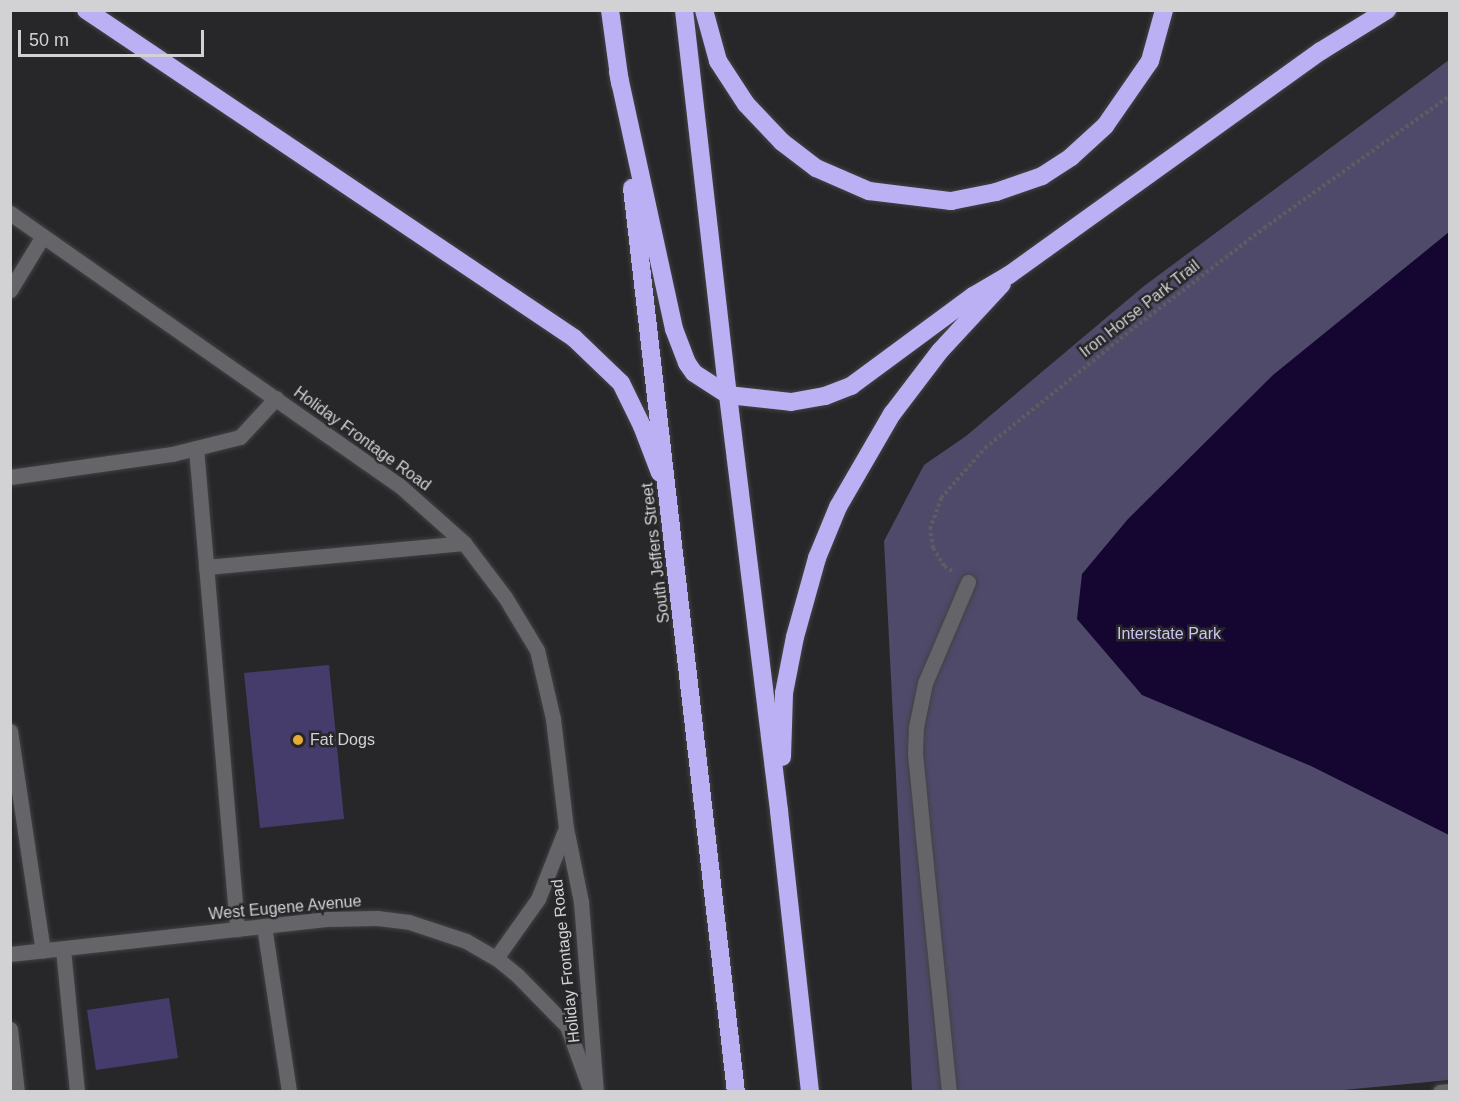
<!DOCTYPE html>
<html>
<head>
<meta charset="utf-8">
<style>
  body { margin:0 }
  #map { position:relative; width:1460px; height:1102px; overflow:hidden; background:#272729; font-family:Arial,sans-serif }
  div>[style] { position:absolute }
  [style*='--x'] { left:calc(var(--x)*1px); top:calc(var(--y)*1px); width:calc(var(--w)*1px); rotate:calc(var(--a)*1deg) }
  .green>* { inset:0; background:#4f4a6a }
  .water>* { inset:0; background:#140631 }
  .building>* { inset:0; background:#463c6b }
  .path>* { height:4px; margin-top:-2px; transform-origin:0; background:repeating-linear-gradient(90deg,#5d5d5f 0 3px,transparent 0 6px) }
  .roads { filter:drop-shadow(0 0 2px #424244) drop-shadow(0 0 2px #424244) }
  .minor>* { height:15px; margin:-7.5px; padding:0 7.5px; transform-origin:7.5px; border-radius:7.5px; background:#656468 }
  .highway>* { height:18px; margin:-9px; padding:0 9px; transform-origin:9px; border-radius:9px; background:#bbb0f4 }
  .dots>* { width:16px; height:16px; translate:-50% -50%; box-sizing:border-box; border:3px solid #272729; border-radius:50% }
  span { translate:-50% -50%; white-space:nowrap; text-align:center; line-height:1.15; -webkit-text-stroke:5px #272729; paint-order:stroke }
  .street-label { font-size:16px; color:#d2d2d4 }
  .park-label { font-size:16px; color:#cbc4f3 }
  .poi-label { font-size:16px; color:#d2d2d4 }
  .left { translate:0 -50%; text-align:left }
  .frame { position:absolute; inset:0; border:12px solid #d2d2d4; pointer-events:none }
  .scale { position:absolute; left:18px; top:30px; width:186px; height:27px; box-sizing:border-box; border:3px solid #d2d2d4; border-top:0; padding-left:8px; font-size:18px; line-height:21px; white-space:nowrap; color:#d2d2d4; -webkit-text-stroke:4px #272729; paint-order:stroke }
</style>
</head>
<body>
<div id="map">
  <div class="green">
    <div style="clip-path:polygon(1449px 60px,1449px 1080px,1322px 1092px,912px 1091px,884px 541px,924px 465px,966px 436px,1144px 286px)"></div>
  </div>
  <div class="water">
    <div style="clip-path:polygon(1449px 232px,1449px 835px,1311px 766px,1142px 695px,1077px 619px,1082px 574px,1128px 519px,1273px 375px)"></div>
  </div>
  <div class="building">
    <div style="clip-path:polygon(329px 665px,344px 819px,260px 828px,244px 673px)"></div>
    <div style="clip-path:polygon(169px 998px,178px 1058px,96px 1070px,87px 1010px)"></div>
  </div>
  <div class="path">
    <div style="--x:952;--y:571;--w:9;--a:-148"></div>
    <div style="--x:944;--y:566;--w:21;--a:-121"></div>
    <div style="--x:933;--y:548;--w:19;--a:-99"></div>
    <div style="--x:930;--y:529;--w:33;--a:-70"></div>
    <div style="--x:941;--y:498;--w:67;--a:-48.7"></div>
    <div style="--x:985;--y:448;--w:186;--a:-38.9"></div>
    <div style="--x:1130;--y:331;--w:169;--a:-37.5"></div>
    <div style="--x:1264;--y:228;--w:228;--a:-35.4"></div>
  </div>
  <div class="roads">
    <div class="minor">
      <div style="--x:10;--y:213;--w:475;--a:35"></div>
      <div style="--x:399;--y:485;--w:87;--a:41.7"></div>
      <div style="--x:464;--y:543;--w:68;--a:52.8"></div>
      <div style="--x:505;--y:597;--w:62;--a:58.9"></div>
      <div style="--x:537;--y:650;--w:71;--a:76.9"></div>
      <div style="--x:553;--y:719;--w:110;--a:83.2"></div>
      <div style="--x:566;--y:828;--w:76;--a:111.5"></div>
      <div style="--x:538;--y:899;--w:72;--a:125.4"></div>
      <div style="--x:10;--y:290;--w:63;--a:-58.6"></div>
      <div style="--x:196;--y:448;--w:483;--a:85.1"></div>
      <div style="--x:10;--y:477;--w:164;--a:-8.1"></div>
      <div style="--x:172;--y:454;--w:70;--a:-14"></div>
      <div style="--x:240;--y:437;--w:53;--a:-47.3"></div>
      <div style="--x:206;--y:567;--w:259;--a:-5.3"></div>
      <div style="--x:10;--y:731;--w:222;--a:81.5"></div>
      <div style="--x:566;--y:828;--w:76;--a:78.5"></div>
      <div style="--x:581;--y:902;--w:191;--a:85.5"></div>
      <div style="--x:264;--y:926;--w:168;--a:81.4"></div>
      <div style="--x:63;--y:949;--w:144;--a:84.4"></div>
      <div style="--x:10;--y:954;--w:318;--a:-6.3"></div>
      <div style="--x:326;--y:919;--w:51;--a:-1.1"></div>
      <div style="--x:377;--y:918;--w:32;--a:7"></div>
      <div style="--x:409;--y:922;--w:60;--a:18.4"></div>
      <div style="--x:466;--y:941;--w:34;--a:30"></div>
      <div style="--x:496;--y:958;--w:27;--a:39"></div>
      <div style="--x:517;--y:975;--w:71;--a:45.6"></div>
      <div style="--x:567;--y:1026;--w:70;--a:70"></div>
      <div style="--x:10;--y:1029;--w:63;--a:83.7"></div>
      <div style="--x:949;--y:1092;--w:269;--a:-95.8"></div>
      <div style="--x:922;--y:824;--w:70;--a:-95.7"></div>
      <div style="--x:915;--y:754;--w:27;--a:-88"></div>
      <div style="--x:916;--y:727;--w:45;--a:-78.4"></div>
      <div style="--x:925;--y:683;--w:110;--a:-66.9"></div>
      <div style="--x:1440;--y:1092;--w:10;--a:-6"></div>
    </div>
    <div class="highway">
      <div style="--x:86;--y:10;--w:588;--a:33.91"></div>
      <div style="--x:574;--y:338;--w:65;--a:43.8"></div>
      <div style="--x:621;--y:383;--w:48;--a:64"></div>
      <div style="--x:642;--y:426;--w:50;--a:69"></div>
      <div style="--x:610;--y:10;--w:74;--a:82.2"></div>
      <div style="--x:684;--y:10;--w:388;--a:83.5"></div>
      <div style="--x:728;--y:395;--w:419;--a:83"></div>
      <div style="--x:779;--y:811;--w:283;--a:83.7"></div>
      <div style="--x:704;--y:10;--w:53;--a:74.6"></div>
      <div style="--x:718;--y:61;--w:51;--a:56.9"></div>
      <div style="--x:746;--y:104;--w:52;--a:46.5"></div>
      <div style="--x:782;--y:142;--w:43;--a:37.4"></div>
      <div style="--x:816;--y:168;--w:58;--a:23.5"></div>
      <div style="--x:869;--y:191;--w:83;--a:7"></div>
      <div style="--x:951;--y:201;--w:46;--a:-11.3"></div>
      <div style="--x:996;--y:192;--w:49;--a:-19.2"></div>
      <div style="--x:1042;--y:176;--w:35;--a:-33"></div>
      <div style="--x:1071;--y:157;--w:46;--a:-42.4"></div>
      <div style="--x:1105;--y:126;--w:79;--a:-55.3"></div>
      <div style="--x:1150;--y:61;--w:53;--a:-74.6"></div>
      <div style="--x:618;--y:72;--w:263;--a:77.7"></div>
      <div style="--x:674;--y:329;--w:36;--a:69"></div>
      <div style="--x:687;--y:363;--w:12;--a:55"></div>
      <div style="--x:694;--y:373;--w:40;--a:32.9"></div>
      <div style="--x:728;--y:395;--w:63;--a:6.3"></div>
      <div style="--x:791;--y:402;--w:35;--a:-10"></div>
      <div style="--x:825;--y:396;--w:28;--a:-21"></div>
      <div style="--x:851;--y:386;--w:152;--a:-36.4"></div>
      <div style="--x:973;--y:296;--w:42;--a:-30.3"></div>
      <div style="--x:1009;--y:275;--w:384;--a:-35.7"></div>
      <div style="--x:1321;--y:51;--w:78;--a:-31.8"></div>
      <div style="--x:632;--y:188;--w:910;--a:83.44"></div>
      <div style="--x:782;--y:757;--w:64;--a:-88.2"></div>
      <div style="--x:784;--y:693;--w:57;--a:-78.9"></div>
      <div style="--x:795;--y:637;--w:82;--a:-74.4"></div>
      <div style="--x:817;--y:558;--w:55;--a:-67.6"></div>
      <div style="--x:838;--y:507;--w:108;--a:-59.9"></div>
      <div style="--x:892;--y:414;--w:79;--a:-52.7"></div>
      <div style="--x:940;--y:351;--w:91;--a:-47.2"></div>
    </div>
  </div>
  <div class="dots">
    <div style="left:298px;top:740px;background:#e5ad35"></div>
  </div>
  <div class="street-label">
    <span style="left:1140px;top:309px;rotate:-38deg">Iron Horse Park Trail</span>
    <span style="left:362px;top:439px;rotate:36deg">Holiday Frontage Road</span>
    <span style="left:656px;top:553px;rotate:-97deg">South Jeffers Street</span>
    <span style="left:285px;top:908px;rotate:-5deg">West Eugene Avenue</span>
    <span style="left:566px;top:961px;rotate:-96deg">Holiday Frontage Road</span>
  </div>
  <div class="park-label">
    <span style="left:1169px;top:634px">Interstate Park</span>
  </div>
  <div class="poi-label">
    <span class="left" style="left:310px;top:740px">Fat Dogs</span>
  </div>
  <div class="frame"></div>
  <div class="scale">50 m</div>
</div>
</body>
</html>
